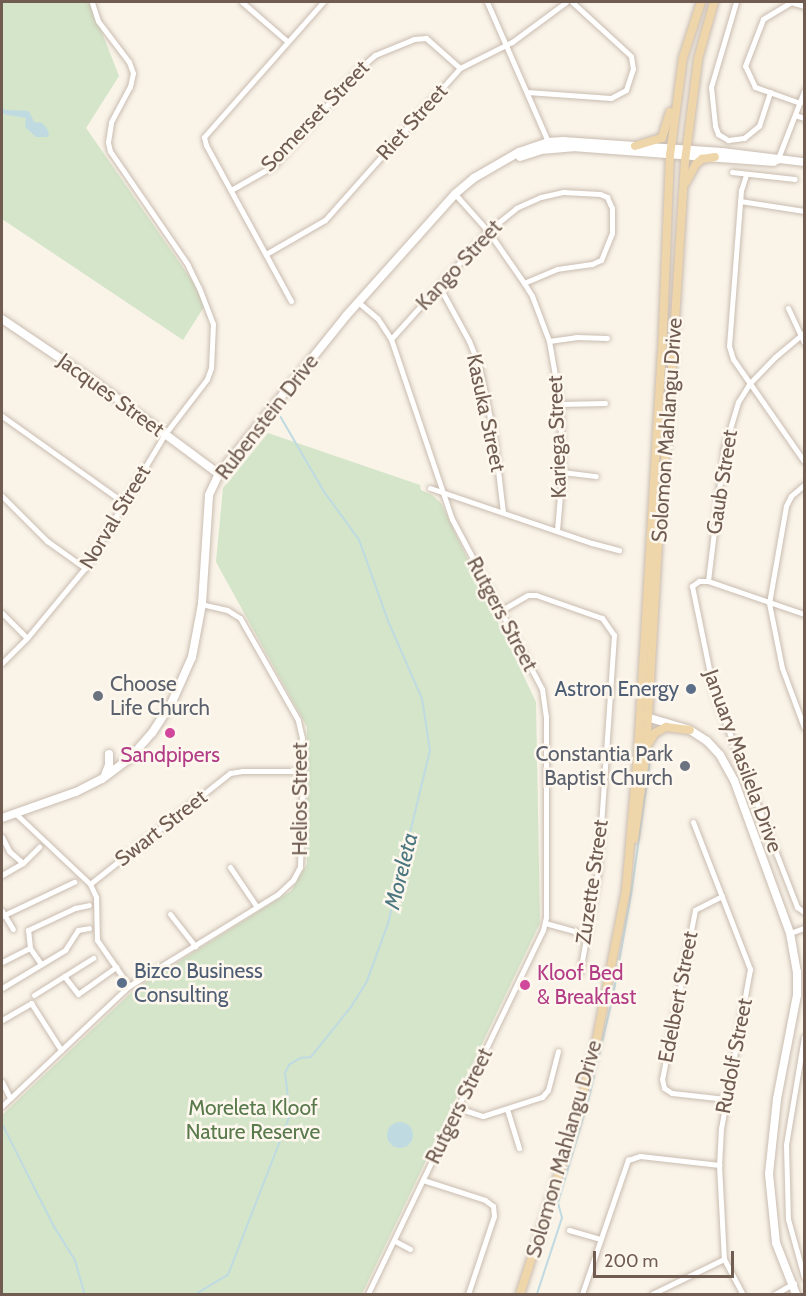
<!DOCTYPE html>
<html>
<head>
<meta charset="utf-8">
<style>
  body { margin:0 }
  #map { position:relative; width:806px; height:1296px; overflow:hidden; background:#f9f3e8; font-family:Cabin,sans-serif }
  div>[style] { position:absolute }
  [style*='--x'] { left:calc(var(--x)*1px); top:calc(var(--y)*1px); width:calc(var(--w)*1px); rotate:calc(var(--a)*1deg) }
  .green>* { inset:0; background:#d4e5c9 }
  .water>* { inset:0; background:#bfdbe1 }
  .round { border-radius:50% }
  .stream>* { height:1.5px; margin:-0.75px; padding:0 0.75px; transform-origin:0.75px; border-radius:0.75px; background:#bfdbe1 }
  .roads { filter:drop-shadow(0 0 2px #cabcb0) drop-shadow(0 0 2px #cabcb0) }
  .street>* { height:5px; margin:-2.5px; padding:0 2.5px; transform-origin:2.5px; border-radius:2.5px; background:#fff }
  .secondary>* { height:8px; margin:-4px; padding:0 4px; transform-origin:4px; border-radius:4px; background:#fff }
  .primary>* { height:8px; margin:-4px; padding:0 4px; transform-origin:4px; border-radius:4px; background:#efd6aa }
  .dots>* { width:16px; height:16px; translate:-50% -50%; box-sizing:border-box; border:3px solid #fdf7ee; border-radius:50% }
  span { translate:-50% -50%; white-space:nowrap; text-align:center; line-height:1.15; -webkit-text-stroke:5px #fdf7ee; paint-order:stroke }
  .street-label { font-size:21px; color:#705c50 }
  .worship-label { font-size:21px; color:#5b616d }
  .left { translate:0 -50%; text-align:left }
  .right { translate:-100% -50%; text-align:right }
  .service-label { font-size:21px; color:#4e5e75 }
  .hotel-label { font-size:21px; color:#b23c85 }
  .park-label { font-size:21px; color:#597a4c }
  .water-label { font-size:22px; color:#4c7780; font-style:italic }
  .frame { position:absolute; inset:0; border:3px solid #705c50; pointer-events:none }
  .scale { position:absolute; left:593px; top:1251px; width:141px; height:27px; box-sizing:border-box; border:3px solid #705c50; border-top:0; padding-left:8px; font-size:18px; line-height:21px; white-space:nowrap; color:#705c50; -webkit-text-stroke:4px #fdf7ee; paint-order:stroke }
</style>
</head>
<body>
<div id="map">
  <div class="green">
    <div style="clip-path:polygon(2px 2px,90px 2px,119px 76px,86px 128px,207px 302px,183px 340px,2px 219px)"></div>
    <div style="clip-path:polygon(268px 433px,420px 485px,421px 490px,432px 495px,441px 503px,536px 702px,540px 923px,362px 1294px,2px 1294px,2px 1115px,135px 989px,291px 891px,307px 864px,307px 727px,216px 562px,223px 488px)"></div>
  </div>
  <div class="water">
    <div style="clip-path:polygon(2px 106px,5px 110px,29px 111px,34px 122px,42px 123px,46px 127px,49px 133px,48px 137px,36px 137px,25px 127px,26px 118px,7px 115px,2px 113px)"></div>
    <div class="round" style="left:387px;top:1122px;width:26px;height:26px"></div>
  </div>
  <div class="stream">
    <div style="--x:2;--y:1123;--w:115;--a:63.2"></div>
    <div style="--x:54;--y:1226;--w:39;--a:58"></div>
    <div style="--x:75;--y:1259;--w:36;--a:74"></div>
    <div style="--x:196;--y:1294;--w:37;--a:-31"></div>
    <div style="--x:228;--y:1275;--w:172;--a:-68.8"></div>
    <div style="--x:290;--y:1115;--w:42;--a:-96.8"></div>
    <div style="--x:285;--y:1073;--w:9;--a:-63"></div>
    <div style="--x:289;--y:1065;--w:13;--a:-32"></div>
    <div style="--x:300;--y:1058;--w:11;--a:-5"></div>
    <div style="--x:311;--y:1057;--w:64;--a:-51.3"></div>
    <div style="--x:351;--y:1007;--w:31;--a:-58"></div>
    <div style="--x:367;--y:981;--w:61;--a:-69.8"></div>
    <div style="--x:388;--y:924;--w:178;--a:-76.4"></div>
    <div style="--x:430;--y:751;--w:53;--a:-98.7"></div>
    <div style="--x:422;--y:699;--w:85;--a:-113.6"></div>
    <div style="--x:388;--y:621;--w:86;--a:-109.7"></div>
    <div style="--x:359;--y:540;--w:59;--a:-126.1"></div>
    <div style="--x:324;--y:492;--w:86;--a:-120.2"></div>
    <div style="--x:537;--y:1294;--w:80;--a:-71.8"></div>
    <div style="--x:562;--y:1218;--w:16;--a:-105"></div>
    <div style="--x:558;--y:1203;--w:105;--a:-73.5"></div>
    <div style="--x:588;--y:1102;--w:109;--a:-76.7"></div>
    <div style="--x:613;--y:996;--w:103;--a:-79.9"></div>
    <div style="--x:631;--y:895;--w:148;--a:-81.9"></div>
  </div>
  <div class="roads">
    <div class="street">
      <div style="--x:242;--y:2;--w:60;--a:40.9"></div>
      <div style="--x:487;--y:2;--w:155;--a:66.4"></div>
      <div style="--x:736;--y:2;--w:89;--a:106.4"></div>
      <div style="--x:711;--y:87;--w:39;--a:84"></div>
      <div style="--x:715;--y:126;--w:9;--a:69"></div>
      <div style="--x:718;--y:134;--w:12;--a:31"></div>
      <div style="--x:728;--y:140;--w:16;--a:-7"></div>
      <div style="--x:744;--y:138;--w:19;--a:-39"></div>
      <div style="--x:759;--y:126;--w:36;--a:-72"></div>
      <div style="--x:527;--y:92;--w:84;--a:4.1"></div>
      <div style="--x:611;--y:98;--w:17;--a:-28"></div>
      <div style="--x:626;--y:90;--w:22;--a:-72"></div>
      <div style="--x:633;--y:69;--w:13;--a:-99"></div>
      <div style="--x:631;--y:56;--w:80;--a:-137.5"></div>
      <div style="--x:800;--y:103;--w:48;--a:-160.4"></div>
      <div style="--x:755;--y:87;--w:23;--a:-115"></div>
      <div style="--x:745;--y:66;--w:50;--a:-69"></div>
      <div style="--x:763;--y:19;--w:33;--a:-31"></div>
      <div style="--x:791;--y:2;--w:14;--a:17"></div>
      <div style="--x:795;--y:115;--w:9;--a:18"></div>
      <div style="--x:777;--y:161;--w:75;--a:-68.9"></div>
      <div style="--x:732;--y:172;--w:63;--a:6.3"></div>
      <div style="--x:746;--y:175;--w:16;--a:108"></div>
      <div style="--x:741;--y:190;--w:156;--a:94.4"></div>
      <div style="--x:729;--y:346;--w:14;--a:73"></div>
      <div style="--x:733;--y:359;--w:124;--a:55.2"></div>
      <div style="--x:231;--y:190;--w:48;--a:-29.7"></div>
      <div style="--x:273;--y:166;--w:131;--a:-48.4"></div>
      <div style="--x:360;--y:68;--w:20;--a:-41"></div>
      <div style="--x:375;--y:55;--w:42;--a:-22.3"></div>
      <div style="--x:414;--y:39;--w:12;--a:-5"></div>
      <div style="--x:426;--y:38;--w:45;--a:41.4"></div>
      <div style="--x:455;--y:194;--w:50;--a:48.3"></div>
      <div style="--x:488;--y:231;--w:63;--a:55.3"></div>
      <div style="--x:524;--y:283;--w:15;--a:58"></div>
      <div style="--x:532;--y:296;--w:48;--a:69.3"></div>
      <div style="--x:549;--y:341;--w:64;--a:80.1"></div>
      <div style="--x:560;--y:404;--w:68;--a:88.3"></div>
      <div style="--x:562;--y:472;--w:58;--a:94.9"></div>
      <div style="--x:740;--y:201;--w:65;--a:8.9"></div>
      <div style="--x:266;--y:254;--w:68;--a:-30"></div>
      <div style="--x:325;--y:220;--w:203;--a:-48.4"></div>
      <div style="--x:460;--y:68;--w:58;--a:-26.6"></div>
      <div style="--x:512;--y:42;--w:67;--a:-36.5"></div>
      <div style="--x:439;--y:286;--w:63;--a:61.4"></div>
      <div style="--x:469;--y:341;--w:27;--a:68"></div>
      <div style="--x:479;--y:366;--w:73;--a:78.1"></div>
      <div style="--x:494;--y:437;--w:76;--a:83.2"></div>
      <div style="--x:291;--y:301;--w:178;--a:-118.6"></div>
      <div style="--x:206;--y:145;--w:8;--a:-104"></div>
      <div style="--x:204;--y:137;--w:180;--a:-48.6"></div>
      <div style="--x:358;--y:302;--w:26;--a:40"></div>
      <div style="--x:378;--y:319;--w:24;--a:57"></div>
      <div style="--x:391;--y:339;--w:190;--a:71.3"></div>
      <div style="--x:452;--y:519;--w:192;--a:62.1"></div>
      <div style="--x:542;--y:689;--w:27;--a:82"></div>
      <div style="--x:546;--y:716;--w:201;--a:90"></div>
      <div style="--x:546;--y:917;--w:13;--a:103"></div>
      <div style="--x:543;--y:930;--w:404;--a:115.7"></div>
      <div style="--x:788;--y:308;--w:38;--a:65"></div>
      <div style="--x:391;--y:339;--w:145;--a:-48.1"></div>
      <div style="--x:488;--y:231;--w:36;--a:-39"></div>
      <div style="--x:516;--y:208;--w:27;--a:-24"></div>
      <div style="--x:541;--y:197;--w:23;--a:-13"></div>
      <div style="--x:563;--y:192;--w:37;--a:3"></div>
      <div style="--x:600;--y:194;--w:8;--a:23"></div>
      <div style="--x:607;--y:197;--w:12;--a:66"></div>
      <div style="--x:612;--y:208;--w:25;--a:90"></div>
      <div style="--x:612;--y:233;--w:29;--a:112"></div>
      <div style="--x:601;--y:260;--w:10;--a:156"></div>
      <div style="--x:592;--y:264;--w:35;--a:172"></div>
      <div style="--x:557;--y:269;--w:36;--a:157"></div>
      <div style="--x:549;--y:341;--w:27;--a:-8"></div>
      <div style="--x:576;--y:337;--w:31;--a:2"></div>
      <div style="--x:560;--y:404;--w:45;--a:-1.3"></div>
      <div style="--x:2;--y:416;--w:148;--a:35.4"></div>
      <div style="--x:562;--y:472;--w:34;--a:7"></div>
      <div style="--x:804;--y:485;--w:17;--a:140"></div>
      <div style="--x:791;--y:496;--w:11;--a:117"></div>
      <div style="--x:786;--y:506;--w:98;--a:99.9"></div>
      <div style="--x:769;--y:603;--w:66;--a:78.7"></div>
      <div style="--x:782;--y:668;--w:63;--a:69.6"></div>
      <div style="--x:430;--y:488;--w:171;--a:18.8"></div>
      <div style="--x:592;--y:543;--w:28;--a:15"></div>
      <div style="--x:2;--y:496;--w:64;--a:45"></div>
      <div style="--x:47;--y:541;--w:47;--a:35.4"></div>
      <div style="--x:708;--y:581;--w:133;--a:-83.1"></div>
      <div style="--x:724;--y:449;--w:49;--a:-73.4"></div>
      <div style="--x:738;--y:402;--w:22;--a:-58"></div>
      <div style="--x:750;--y:383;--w:36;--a:-46"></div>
      <div style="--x:775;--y:357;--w:38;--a:-40"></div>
      <div style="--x:500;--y:611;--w:32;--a:-30"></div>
      <div style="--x:528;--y:595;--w:8;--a:0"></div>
      <div style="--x:536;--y:595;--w:70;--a:19.2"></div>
      <div style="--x:602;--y:618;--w:21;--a:55"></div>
      <div style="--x:614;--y:635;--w:237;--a:93.9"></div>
      <div style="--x:598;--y:871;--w:103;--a:100.1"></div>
      <div style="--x:2;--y:613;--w:35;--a:45"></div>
      <div style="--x:804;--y:614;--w:102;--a:-161"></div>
      <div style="--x:708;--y:581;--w:9;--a:180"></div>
      <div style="--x:699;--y:581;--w:9;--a:144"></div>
      <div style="--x:692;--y:586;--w:109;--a:78.4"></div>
      <div style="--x:714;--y:693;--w:230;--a:68.8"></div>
      <div style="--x:797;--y:907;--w:9;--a:36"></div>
      <div style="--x:2;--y:663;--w:35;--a:-45"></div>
      <div style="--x:27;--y:638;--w:91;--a:-50.4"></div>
      <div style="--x:85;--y:568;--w:156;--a:-59.2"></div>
      <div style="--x:165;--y:434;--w:69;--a:-52.6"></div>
      <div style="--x:207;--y:379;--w:12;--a:-70"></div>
      <div style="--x:211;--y:368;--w:44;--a:-87.4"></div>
      <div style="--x:213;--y:324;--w:39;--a:-111"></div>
      <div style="--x:199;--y:288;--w:25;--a:-116"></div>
      <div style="--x:188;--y:265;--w:138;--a:-124.4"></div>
      <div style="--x:110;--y:151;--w:9;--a:-103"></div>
      <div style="--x:108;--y:142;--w:20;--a:-81"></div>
      <div style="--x:111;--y:122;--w:40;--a:-62"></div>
      <div style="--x:130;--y:87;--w:14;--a:-78"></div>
      <div style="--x:133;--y:73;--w:12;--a:-110"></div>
      <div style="--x:129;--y:62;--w:51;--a:-127.1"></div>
      <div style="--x:98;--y:21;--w:20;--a:-108"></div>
      <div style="--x:15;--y:813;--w:103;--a:43.4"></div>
      <div style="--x:90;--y:884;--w:14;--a:65"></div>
      <div style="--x:96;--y:897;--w:43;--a:88.7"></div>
      <div style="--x:97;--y:940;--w:56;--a:55.2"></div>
      <div style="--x:693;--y:822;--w:158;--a:68.8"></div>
      <div style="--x:750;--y:969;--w:162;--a:100.3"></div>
      <div style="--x:721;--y:1128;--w:37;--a:93"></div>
      <div style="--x:719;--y:1165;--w:94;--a:87"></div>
      <div style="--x:724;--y:1259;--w:40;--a:62"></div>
      <div style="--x:2;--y:837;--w:16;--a:63"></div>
      <div style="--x:9;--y:851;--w:18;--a:41"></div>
      <div style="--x:230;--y:867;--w:48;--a:56"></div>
      <div style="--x:2;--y:875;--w:24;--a:-30"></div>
      <div style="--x:23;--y:863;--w:23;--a:-45"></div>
      <div style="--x:90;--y:884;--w:179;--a:-38.4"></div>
      <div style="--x:230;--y:773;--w:12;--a:-9"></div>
      <div style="--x:242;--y:771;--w:61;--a:0"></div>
      <div style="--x:722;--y:896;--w:30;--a:153"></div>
      <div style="--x:695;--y:910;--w:172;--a:101"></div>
      <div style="--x:662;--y:1079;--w:9;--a:77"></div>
      <div style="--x:664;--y:1088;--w:9;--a:32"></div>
      <div style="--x:672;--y:1093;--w:54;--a:6.3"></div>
      <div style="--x:2;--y:911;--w:21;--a:59"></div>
      <div style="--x:170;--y:914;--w:41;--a:52"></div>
      <div style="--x:2;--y:916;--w:80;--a:-25.3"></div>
      <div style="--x:545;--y:923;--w:41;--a:15.4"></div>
      <div style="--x:790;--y:933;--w:15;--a:-20"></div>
      <div style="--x:2;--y:962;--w:31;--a:-27"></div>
      <div style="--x:41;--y:964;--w:19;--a:-125"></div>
      <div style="--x:30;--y:948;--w:18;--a:-96"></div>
      <div style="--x:28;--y:930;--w:52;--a:-25.1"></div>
      <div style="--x:75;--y:908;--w:14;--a:-12"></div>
      <div style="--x:64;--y:976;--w:23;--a:52"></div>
      <div style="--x:78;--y:994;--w:47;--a:-35.4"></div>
      <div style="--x:2;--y:988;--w:74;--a:-31.1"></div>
      <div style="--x:65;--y:950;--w:24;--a:-57"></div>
      <div style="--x:78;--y:930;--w:11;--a:-10"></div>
      <div style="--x:34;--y:995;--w:70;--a:-32.1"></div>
      <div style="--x:2;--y:1020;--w:34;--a:-30"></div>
      <div style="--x:31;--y:1003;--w:56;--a:57.4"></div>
      <div style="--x:804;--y:1037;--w:109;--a:99.5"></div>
      <div style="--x:786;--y:1145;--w:74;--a:88.5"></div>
      <div style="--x:788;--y:1219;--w:60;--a:74.6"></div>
      <div style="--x:2;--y:1082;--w:18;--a:63"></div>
      <div style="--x:2;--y:1106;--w:175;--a:-43.4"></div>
      <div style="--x:129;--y:986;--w:175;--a:-31.7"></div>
      <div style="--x:278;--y:894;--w:21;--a:-43"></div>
      <div style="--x:293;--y:880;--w:15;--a:-62"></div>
      <div style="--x:300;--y:867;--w:96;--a:-88.2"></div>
      <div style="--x:303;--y:771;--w:33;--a:-92"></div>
      <div style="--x:302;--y:738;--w:18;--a:-103"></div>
      <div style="--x:298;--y:720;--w:117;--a:-119.6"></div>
      <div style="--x:240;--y:618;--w:15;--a:-148"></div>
      <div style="--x:227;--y:610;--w:26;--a:-167"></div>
      <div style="--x:458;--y:1108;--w:26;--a:18"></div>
      <div style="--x:483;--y:1116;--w:62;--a:-17.9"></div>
      <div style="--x:542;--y:1097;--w:9;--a:-49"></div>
      <div style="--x:548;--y:1090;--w:40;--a:-75.6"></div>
      <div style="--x:507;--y:1109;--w:41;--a:72.9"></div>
      <div style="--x:423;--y:1180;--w:65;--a:17.9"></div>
      <div style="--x:485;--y:1200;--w:10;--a:37"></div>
      <div style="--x:493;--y:1206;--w:10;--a:84"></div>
      <div style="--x:494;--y:1216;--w:82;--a:108.4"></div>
      <div style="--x:569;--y:1230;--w:32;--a:16"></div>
      <div style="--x:395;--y:1241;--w:17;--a:28"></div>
      <div style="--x:582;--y:1294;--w:142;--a:-71.1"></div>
      <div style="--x:628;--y:1160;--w:13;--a:-18"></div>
      <div style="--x:640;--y:1156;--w:80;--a:6.5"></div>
      <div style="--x:652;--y:1294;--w:80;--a:-25.9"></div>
      <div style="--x:775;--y:1294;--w:22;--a:-30"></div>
    </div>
    <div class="secondary">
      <div style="--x:520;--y:157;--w:22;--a:-18"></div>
      <div style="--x:541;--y:150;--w:32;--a:-5"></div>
      <div style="--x:573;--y:147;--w:201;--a:4.3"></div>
      <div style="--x:2;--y:319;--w:112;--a:34.1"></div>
      <div style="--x:95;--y:382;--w:154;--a:36.6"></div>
      <div style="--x:643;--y:716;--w:49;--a:16.6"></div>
      <div style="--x:690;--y:730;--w:20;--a:33"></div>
      <div style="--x:707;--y:741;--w:19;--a:47"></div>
      <div style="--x:720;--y:755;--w:29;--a:61"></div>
      <div style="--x:734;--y:780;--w:163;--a:69.9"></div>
      <div style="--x:790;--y:933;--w:40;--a:80"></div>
      <div style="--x:797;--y:972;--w:23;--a:90"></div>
      <div style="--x:797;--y:995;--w:106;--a:100.9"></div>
      <div style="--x:777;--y:1099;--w:75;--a:96.1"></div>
      <div style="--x:769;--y:1174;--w:69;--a:84.2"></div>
      <div style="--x:776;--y:1243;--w:55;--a:68.6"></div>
      <div style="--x:105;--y:775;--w:11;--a:-68"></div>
      <div style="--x:109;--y:765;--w:11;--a:-90"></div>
      <div style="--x:2;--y:818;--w:78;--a:-19.4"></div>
      <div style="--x:76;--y:792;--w:29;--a:-27"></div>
      <div style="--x:102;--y:779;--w:35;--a:-37"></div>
      <div style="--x:130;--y:758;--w:33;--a:-49"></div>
      <div style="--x:152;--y:733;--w:37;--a:-57"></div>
      <div style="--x:172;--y:702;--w:49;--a:-66"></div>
      <div style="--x:192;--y:657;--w:54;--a:-79.3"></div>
      <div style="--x:202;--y:604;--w:109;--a:-86.3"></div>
      <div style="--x:209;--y:495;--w:23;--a:-65"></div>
      <div style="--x:219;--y:474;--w:203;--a:-51.2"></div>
      <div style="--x:346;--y:316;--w:164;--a:-48.2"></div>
      <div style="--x:455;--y:194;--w:25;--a:-40"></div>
      <div style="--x:474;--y:178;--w:52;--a:-30"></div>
      <div style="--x:519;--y:152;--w:31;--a:-19"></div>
      <div style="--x:548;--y:142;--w:15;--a:-4"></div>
      <div style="--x:563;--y:141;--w:159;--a:4"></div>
      <div style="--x:722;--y:152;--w:83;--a:7"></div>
    </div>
    <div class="primary">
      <div style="--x:635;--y:146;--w:28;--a:-17"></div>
      <div style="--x:662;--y:138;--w:27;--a:-73"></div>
      <div style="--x:686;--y:182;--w:21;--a:-61"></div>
      <div style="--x:696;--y:164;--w:8;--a:-40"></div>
      <div style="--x:702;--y:159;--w:13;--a:-9"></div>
      <div style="--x:648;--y:744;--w:13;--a:-58"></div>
      <div style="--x:655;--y:733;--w:13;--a:-29"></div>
      <div style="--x:666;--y:727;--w:24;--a:7"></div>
      <div style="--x:634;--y:839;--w:89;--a:-82.2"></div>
      <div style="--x:646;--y:751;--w:240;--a:-86.7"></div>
      <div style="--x:660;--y:511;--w:96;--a:-84.6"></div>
      <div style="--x:669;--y:415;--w:255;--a:-86.4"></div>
      <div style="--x:685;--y:161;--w:103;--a:-82.7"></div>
      <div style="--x:698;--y:59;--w:59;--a:-74.3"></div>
      <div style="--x:520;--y:1294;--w:186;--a:-72.1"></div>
      <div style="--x:577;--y:1117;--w:76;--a:-75.6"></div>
      <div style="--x:596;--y:1043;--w:156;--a:-78.9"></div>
      <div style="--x:626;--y:890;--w:138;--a:-85"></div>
      <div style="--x:638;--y:753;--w:400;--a:-86.6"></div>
      <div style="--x:662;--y:354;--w:199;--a:-87.7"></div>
      <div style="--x:670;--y:155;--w:98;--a:-82.4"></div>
      <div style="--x:683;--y:58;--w:59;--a:-72.2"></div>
    </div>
  </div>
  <div class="dots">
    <div style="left:691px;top:689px;background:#5c6f8a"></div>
    <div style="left:98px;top:696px;background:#6b7280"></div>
    <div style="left:170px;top:733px;background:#d1479c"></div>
    <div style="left:685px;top:766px;background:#6b7280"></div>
    <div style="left:122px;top:983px;background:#5c6f8a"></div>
    <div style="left:525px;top:985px;background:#d1479c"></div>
  </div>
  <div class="street-label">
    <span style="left:315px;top:116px;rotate:-46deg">Somerset Street</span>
    <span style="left:412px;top:122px;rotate:-48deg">Riet Street</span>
    <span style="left:459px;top:265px;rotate:-47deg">Kango Street</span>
    <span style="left:111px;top:395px;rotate:36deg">Jacques Street</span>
    <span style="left:486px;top:413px;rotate:78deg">Kasuka Street</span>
    <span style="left:267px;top:417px;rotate:-52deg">Rubenstein Drive</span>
    <span style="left:667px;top:430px;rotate:-86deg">Solomon Mahlangu Drive</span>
    <span style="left:557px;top:437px;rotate:-92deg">Kariega Street</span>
    <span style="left:722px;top:482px;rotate:-81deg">Gaub Street</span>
    <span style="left:115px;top:517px;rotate:-59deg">Norval Street</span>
    <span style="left:502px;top:614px;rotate:62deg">Rutgers Street</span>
    <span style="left:743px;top:761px;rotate:70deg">January Masilela Drive</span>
    <span style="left:300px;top:799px;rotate:-90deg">Helios Street</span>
    <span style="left:161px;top:828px;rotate:-38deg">Swart Street</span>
    <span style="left:592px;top:882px;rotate:-82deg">Zuzette Street</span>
    <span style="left:678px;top:997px;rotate:-79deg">Edelbert Street</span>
    <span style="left:734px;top:1056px;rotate:-79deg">Rudolf Street</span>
    <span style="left:459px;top:1106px;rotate:-64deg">Rutgers Street</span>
    <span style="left:564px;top:1149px;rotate:-74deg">Solomon Mahlangu Drive</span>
  </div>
  <div class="worship-label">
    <span class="left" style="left:110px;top:696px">Choose<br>Life Church</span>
    <span class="right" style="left:673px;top:766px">Constantia Park<br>Baptist Church</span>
  </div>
  <div class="service-label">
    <span class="right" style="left:679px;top:689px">Astron Energy</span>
    <span class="left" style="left:134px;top:983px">Bizco Business<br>Consulting</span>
  </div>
  <div class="hotel-label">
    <span style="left:170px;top:755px">Sandpipers</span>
    <span class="left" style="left:537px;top:985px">Kloof Bed<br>&amp; Breakfast</span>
  </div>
  <div class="park-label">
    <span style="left:253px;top:1120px">Moreleta Kloof<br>Nature Reserve</span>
  </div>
  <div class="water-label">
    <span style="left:401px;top:871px;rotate:-76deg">Moreleta</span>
  </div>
  <div class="frame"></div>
  <div class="scale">200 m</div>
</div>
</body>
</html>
